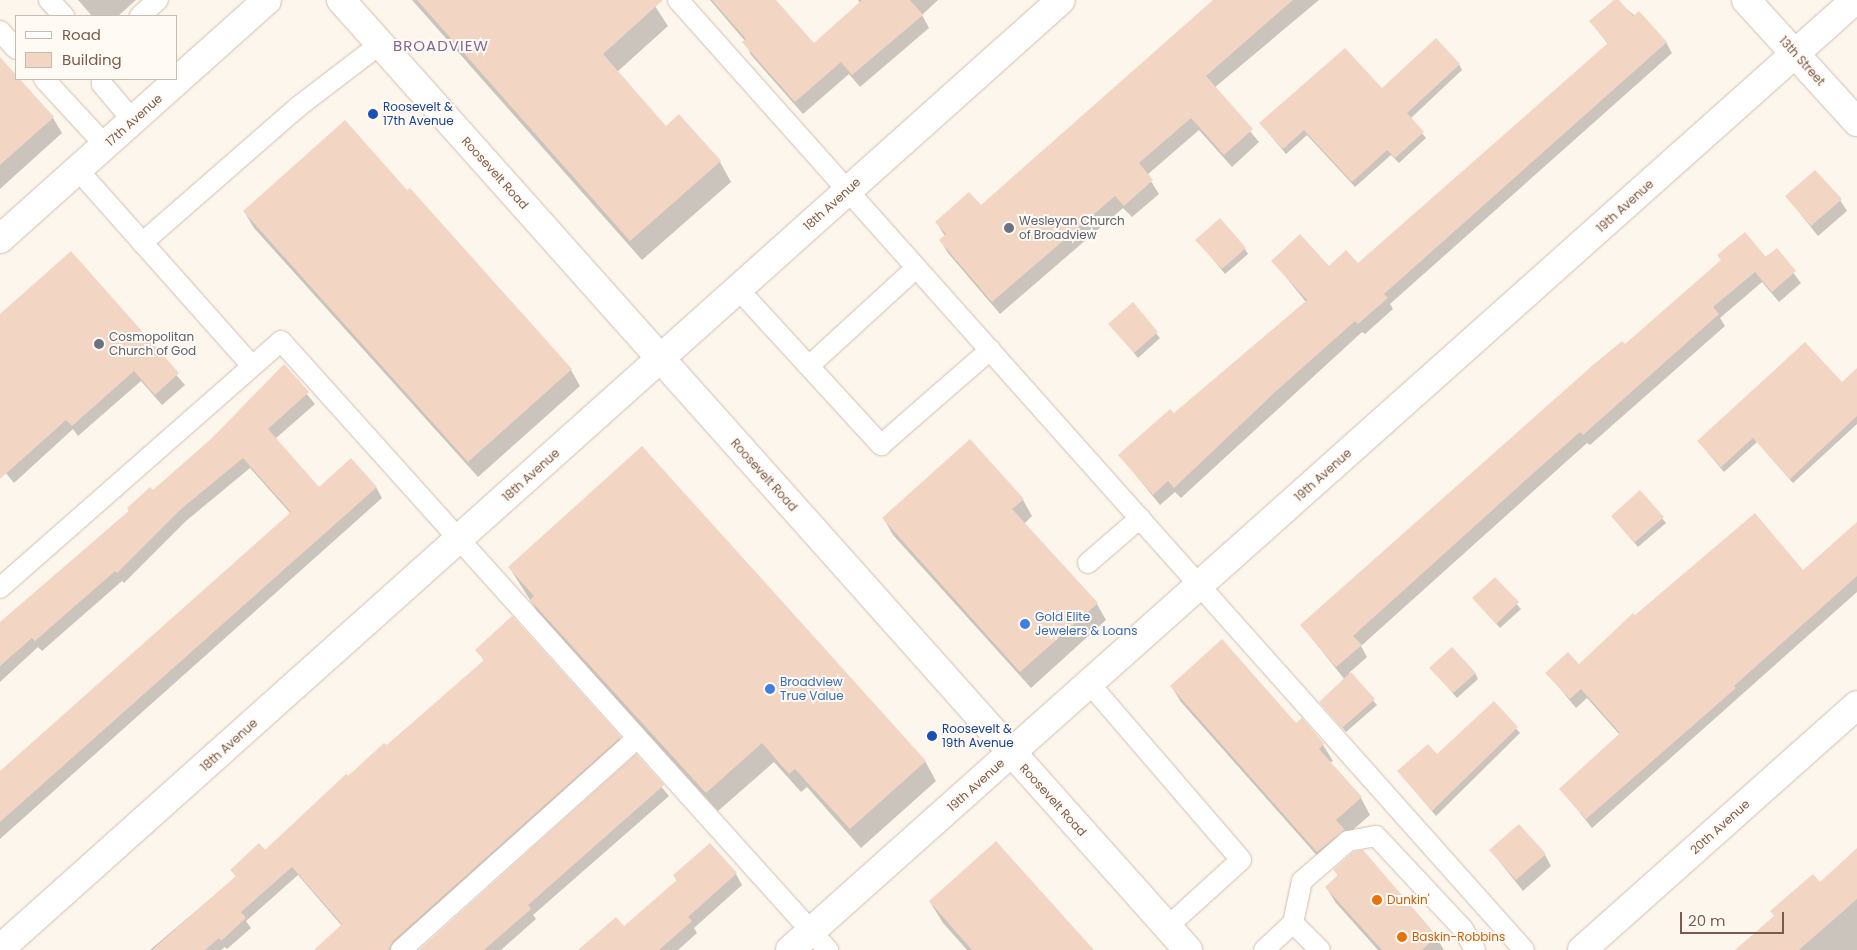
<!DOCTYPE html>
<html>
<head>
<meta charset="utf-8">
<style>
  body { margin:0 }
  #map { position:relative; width:1857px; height:950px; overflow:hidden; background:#fdf6ec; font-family:Poppins,sans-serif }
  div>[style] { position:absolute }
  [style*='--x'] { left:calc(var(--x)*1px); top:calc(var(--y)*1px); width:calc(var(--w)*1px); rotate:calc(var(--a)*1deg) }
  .shadow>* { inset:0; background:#0003 }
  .building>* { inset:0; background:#f3d5c3 }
  .roads { filter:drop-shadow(0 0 1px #d1beb0) drop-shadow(0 0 1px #d1beb0) }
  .service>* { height:20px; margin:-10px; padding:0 10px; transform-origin:10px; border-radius:10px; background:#fff }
  .minor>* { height:28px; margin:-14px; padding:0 14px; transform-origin:14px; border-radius:14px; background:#fff }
  .tertiary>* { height:28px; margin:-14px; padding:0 14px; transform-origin:14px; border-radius:14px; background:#fff }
  .secondary>* { height:28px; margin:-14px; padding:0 14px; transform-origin:14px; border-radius:14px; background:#fff }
  .dots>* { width:14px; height:14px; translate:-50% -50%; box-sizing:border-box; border:2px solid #fffaf3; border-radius:50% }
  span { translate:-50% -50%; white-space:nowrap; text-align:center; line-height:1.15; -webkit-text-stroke:4px #fffaf3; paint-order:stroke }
  .street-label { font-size:12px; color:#7a5c4d }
  .transit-label { font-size:12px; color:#164399 }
  .left { translate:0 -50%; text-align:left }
  .worship-label { font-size:12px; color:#5b616d }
  .shop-label { font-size:12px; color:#366cbe }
  .food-label { font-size:12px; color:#c56008 }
  .quarter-label { font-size:15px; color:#846695; letter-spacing:1px }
  .legend { position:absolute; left:15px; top:15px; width:162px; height:65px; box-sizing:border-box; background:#fffaf3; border:1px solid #cabbb1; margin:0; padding:6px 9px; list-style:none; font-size:15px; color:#7a5c4d }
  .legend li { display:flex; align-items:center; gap:10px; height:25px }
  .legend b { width:25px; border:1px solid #cabbb1 }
  .scale { position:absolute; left:1680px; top:912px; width:104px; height:22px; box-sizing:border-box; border:2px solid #7a5c4d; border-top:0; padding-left:6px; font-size:15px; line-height:18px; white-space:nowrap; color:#7a5c4d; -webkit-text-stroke:4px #fffaf3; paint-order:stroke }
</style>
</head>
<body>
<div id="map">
  <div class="shadow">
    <div style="clip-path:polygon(78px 0,136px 0,118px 16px,92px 16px)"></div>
    <div style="clip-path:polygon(412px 0,651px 0,668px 26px,617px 72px,666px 127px,720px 162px,731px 182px,642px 260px)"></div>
    <div style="clip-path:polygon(710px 0,774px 0,814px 45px,860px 3px,858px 0,938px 0,922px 15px,929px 28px,860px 87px,849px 74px,803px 114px,751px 55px,745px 41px)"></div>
    <div style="clip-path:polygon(1216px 0,1319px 0,1214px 88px,1259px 142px,1232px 167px,1199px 130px,1147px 175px,1159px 194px,1132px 217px,1123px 208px,1000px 314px,948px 253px,940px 240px,945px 236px,936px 222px,980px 207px)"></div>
    <div style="clip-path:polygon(1616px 0,1666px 42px,1672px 53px,1390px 304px,1393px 309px,1365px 334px,1362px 332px,1181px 498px,1175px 492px,1160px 505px,1120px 456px,1174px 415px,1306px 302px,1273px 261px,1329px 268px,1357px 265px,1608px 44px,1591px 22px)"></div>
    <div style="clip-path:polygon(0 59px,53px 118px,62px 133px,0 189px)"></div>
    <div style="clip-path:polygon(1459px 64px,1462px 70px,1410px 119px,1426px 138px,1399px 163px,1391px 155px,1355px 187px,1307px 135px,1286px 154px,1260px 123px,1382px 90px)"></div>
    <div style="clip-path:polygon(407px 192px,571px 370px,580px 386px,478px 477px,254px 228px,244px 211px)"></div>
    <div style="clip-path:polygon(1786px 196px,1840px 200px,1847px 211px,1818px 236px)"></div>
    <div style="clip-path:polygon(1197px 240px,1245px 249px,1248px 254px,1225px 274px)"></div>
    <div style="clip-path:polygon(1776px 250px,1801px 283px,1779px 302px,1762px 282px,1720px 318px,1725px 326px,1590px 445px,1587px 443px,1361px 646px,1367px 657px,1349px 673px,1377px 705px,1346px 732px,1321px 702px,1345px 680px,1302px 626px,1625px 346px)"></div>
    <div style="clip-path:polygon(71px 253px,185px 385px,162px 405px,141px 381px,78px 436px,73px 429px,14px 483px,0 466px,0 316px)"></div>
    <div style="clip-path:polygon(1132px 304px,1160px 338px,1138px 358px,1110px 324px)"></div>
    <div style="clip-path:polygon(284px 366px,315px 404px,275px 439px,319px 489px,376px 487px,382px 498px,0 839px,0 773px,291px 514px,250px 468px,186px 521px,124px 583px,122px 581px,42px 651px,38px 647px,0 682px,0 623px,212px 439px)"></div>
    <div style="clip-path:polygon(1857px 369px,1857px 424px,1793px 483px,1757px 442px,1724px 472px,1698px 441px,1842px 383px)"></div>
    <div style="clip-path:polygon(1640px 492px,1666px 523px,1638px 547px,1612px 516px)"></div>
    <div style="clip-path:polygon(1023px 500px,1032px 516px,1024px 524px,1097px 604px,1106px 620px,1031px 688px,893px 535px,884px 519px)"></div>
    <div style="clip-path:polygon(1857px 524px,1857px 592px,1592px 828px,1561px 789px,1620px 735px,1587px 698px,1576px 708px,1547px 673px,1579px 666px,1635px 617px,1803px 571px)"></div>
    <div style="clip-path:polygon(509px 567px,925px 761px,936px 781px,861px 848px,807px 787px,801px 792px,774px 762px,718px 811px,543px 620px)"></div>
    <div style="clip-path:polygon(1495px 579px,1521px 609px,1500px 628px,1473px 598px)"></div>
    <div style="clip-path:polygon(477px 650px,620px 738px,625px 747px,399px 950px,316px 950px,342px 926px,298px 875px,246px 921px,251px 928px,227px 949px,225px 947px,221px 950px,150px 950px,236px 877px,232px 870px,265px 851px,484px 661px)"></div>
    <div style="clip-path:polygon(1431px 668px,1475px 673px,1478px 679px,1457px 698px)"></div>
    <div style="clip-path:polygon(1171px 686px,1296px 725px,1323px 745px,1333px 761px,1330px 763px,1361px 798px,1370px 815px,1347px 835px,1328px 868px,1181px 702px)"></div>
    <div style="clip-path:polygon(1494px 703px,1520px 733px,1436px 816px,1399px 772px,1437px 756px)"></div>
    <div style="clip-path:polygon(636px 756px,669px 796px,533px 915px,536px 919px,501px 950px,421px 950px)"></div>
    <div style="clip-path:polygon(1857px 850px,1857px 950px,1738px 950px,1820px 883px)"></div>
    <div style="clip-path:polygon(1491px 851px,1545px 855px,1551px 866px,1523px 891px)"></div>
    <div style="clip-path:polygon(1363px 852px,1436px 937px,1444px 950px,1378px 950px,1336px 903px,1326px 887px,1338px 876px,1335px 870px)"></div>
    <div style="clip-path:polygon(736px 874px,742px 885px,694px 928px,697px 933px,678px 950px,582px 950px,624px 928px,677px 881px,674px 876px)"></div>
    <div style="clip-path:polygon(930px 902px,1093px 950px,967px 950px,943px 923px)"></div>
  </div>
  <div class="building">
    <div style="clip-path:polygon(417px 0,663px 0,603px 54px,666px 126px,679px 114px,721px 161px,630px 241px)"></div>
    <div style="clip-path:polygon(712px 0,776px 0,814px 43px,862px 0,910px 0,923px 15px,852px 75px,841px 62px,795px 102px,742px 42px,746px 39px)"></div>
    <div style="clip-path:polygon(1213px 0,1293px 0,1206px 76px,1253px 129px,1224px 155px,1191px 118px,1139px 163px,1153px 180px,1124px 206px,1115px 196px,992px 302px,939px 240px,946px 234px,935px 222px,969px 192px,981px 205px)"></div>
    <div style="clip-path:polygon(1614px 0,1619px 0,1633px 16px,1639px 11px,1667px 42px,1384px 294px,1388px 298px,1358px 324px,1355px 321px,1274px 393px,1174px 488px,1168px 481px,1153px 495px,1118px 455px,1170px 409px,1174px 413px,1307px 300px,1271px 261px,1300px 234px,1329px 266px,1346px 250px,1358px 263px,1608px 43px,1589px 21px)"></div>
    <div style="clip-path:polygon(1436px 38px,1460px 64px,1407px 113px,1424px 132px,1395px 158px,1387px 150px,1352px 182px,1304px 130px,1283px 149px,1259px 123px,1345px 48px,1382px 88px)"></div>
    <div style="clip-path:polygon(0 57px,54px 117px,0 165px)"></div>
    <div style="clip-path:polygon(345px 120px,407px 190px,410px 188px,572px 369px,468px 462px,243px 211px)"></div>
    <div style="clip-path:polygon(1815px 170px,1842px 199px,1811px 226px,1785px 196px)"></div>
    <div style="clip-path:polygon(1220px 218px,1246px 248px,1222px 269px,1195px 240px)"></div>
    <div style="clip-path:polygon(1745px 232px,1766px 257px,1777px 248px,1796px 271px,1772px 292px,1755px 272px,1713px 307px,1719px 314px,1583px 435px,1580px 432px,1538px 469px,1353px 636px,1362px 645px,1336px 667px,1300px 625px,1593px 365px,1622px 341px,1625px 344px,1721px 260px,1717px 255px)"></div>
    <div style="clip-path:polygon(71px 251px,179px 373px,155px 395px,134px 371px,72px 426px,66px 420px,0 479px,0 314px)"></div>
    <div style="clip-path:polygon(1133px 302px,1158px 332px,1134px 353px,1108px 324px)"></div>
    <div style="clip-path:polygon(1805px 342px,1842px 382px,1857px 368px,1857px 416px,1790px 479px,1753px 438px,1721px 467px,1697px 441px)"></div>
    <div style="clip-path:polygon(284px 364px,309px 392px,268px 429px,319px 487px,351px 458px,377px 487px,0 822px,0 771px,291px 512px,243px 458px,180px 510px,117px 573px,115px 571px,35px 641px,32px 638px,0 666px,0 622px,129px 511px,127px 508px,150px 487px,153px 490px,211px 439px)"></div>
    <div style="clip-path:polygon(970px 439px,1024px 499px,1012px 509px,1098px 603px,1020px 672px,882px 518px)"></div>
    <div style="clip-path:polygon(642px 446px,926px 761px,850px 829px,795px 769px,789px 774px,762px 743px,706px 793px,530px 600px,534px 596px,508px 567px)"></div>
    <div style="clip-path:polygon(1640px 490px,1664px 517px,1634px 543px,1611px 516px)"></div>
    <div style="clip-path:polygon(1755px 513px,1803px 570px,1857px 522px,1857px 576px,1734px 686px,1736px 688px,1586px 819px,1559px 789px,1620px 733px,1581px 689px,1570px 699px,1545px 673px,1568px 652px,1579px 664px,1633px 613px,1635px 615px)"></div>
    <div style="clip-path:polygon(1495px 577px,1519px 602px,1496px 624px,1472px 598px)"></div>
    <div style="clip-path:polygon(512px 616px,621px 737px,393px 941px,389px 950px,314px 950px,342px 924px,292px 867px,241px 912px,246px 918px,221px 941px,219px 938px,205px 950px,152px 950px,236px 876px,230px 870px,259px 843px,265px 850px,346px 774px,348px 776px,384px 743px,387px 745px,484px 660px,475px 650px)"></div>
    <div style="clip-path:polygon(1222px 639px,1296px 723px,1302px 718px,1324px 744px,1319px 749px,1362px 797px,1336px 820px,1345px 830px,1317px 852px,1170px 686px)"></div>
    <div style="clip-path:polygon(1452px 647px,1476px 673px,1453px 693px,1429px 668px)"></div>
    <div style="clip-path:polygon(1351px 672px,1375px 699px,1342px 728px,1319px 702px)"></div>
    <div style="clip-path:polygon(1494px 701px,1518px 727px,1432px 811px,1397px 771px,1428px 744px,1437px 754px)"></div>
    <div style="clip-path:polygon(636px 754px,664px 785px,528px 905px,531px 909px,484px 950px,419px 950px)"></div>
    <div style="clip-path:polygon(1519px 824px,1546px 854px,1516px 880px,1489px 850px)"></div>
    <div style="clip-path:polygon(996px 841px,1094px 950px,972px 950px,929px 901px)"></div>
    <div style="clip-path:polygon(710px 843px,737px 873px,688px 917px,692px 921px,659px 950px,578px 950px,616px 917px,624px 926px,677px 880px,673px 875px)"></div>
    <div style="clip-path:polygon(1857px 848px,1857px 899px,1799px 950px,1735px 950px,1774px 916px,1770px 911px,1813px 874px,1820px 882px)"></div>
    <div style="clip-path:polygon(1363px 850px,1437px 936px,1422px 950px,1382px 950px,1325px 887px,1338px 875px,1333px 870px,1353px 852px)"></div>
  </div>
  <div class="roads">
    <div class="service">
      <div style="--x:49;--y:0;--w:22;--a:47"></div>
      <div style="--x:678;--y:0;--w:1272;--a:48.31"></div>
      <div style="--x:140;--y:16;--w:24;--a:-42"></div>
      <div style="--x:0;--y:31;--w:24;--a:48"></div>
      <div style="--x:44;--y:79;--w:90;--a:47.3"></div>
      <div style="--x:102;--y:79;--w:5;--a:90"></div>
      <div style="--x:102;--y:84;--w:48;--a:50"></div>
      <div style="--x:78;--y:170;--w:262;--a:48.4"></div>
      <div style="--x:142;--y:243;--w:208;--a:-41.1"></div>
      <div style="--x:299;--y:106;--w:102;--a:-37.4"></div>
      <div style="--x:738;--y:289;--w:212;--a:47.5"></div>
      <div style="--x:881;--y:445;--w:145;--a:-41.1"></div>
      <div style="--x:809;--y:366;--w:145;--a:-42.5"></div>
      <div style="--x:1088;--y:563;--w:69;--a:-40.9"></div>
      <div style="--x:0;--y:588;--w:374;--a:-41.3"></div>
      <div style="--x:281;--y:341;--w:819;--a:48.07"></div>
      <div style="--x:1089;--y:683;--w:233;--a:49.3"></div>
      <div style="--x:1241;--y:860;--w:100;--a:137.8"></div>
      <div style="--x:1293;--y:923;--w:38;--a:45"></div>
      <div style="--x:401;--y:950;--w:317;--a:-41.9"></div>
      <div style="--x:1264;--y:950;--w:40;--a:-43"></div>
      <div style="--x:1293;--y:923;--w:43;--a:-77.9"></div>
      <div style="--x:1302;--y:881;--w:61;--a:-41"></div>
      <div style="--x:1348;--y:841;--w:28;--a:-10"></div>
      <div style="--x:1376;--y:836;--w:127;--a:46.9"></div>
      <div style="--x:1463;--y:929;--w:24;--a:60"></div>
    </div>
    <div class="minor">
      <div style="--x:1746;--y:0;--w:165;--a:47.7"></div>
      <div style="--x:0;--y:949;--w:1423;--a:-41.81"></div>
      <div style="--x:790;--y:950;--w:1427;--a:-41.73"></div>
      <div style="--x:1582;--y:950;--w:368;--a:-41.7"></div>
    </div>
    <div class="tertiary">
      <div style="--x:0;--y:239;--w:358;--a:-41.8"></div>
    </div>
    <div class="secondary">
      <div style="--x:341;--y:0;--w:1273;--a:48.28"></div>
    </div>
  </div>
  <div class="dots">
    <div style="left:373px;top:114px;background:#1a4fb4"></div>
    <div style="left:1009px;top:228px;background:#6b7280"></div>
    <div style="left:99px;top:344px;background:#6b7280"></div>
    <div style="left:1025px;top:624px;background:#3f7fe0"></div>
    <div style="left:770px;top:689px;background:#3f7fe0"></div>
    <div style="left:932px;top:736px;background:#1a4fb4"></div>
    <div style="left:1377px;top:900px;background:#e8710a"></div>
    <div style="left:1402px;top:937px;background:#e8710a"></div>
  </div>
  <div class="street-label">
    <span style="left:1802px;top:61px;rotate:48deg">13th Street</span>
    <span style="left:134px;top:120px;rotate:-42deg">17th Avenue</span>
    <span style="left:495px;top:173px;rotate:48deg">Roosevelt Road</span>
    <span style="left:832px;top:204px;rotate:-42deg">18th Avenue</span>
    <span style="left:1625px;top:206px;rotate:-42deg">19th Avenue</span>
    <span style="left:531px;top:475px;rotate:-42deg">18th Avenue</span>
    <span style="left:764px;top:475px;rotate:48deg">Roosevelt Road</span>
    <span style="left:1323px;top:475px;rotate:-42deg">19th Avenue</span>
    <span style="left:229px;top:745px;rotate:-42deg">18th Avenue</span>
    <span style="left:976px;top:785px;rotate:-42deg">19th Avenue</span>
    <span style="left:1053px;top:800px;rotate:48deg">Roosevelt Road</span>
    <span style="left:1720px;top:827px;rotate:-42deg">20th Avenue</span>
  </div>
  <div class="transit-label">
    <span class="left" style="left:383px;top:114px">Roosevelt &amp;<br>17th Avenue</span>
    <span class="left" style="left:942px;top:736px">Roosevelt &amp;<br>19th Avenue</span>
  </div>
  <div class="worship-label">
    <span class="left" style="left:1019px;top:228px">Wesleyan Church<br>of Broadview</span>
    <span class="left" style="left:109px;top:344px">Cosmopolitan<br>Church of God</span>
  </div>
  <div class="shop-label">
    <span class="left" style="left:1035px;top:624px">Gold Elite<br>Jewelers &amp; Loans</span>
    <span class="left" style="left:780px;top:689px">Broadview<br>True Value</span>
  </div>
  <div class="food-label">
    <span class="left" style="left:1387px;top:900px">Dunkin'</span>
    <span class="left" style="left:1412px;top:937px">Baskin-Robbins</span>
  </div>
  <div class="quarter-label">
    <span style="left:441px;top:46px">BROADVIEW</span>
  </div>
  <ul class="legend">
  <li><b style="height:6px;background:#fff"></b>Road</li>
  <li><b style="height:14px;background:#f3d5c3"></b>Building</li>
  </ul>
  <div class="scale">20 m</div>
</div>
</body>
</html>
